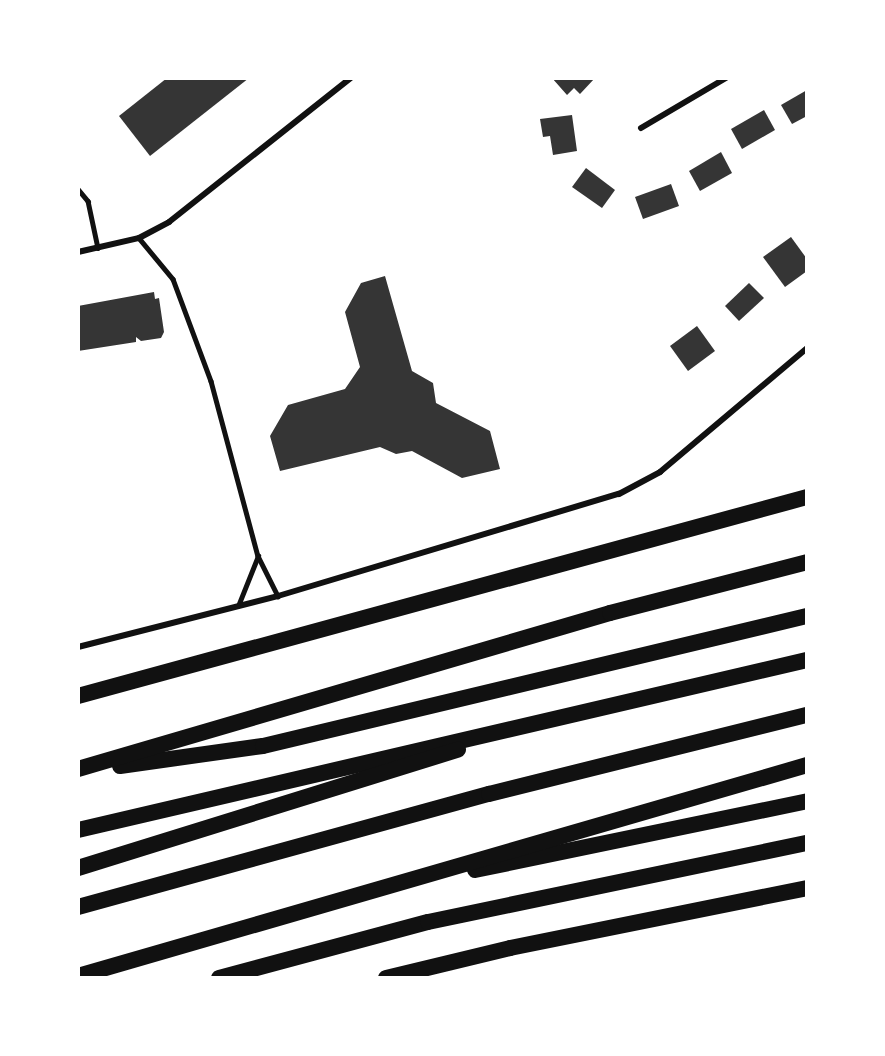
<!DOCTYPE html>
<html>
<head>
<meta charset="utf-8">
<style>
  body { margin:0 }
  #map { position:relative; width:885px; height:1056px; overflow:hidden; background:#fff; font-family:Ubuntu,sans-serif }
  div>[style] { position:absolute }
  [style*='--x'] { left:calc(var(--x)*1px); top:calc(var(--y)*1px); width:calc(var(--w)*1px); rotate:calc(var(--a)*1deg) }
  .building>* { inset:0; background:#353535 }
  .service>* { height:4.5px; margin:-2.25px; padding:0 2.25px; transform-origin:2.25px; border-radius:2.25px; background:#111 }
  .minor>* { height:6px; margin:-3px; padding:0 3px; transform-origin:3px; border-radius:3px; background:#111 }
  .motorway>* { height:16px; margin:-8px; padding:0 8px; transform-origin:8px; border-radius:8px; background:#111 }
  span { translate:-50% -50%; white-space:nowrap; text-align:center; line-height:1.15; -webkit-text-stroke:6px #fff; paint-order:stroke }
  .frame { position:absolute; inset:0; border:80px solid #fff; pointer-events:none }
</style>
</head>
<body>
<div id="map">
  <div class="building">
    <div style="clip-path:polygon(167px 78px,249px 78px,150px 156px,119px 116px)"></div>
    <div style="clip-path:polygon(552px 78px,595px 78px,580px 94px,574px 88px,567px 95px)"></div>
    <div style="clip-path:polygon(807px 90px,807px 116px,792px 124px,781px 105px)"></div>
    <div style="clip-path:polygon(764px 110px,775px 130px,742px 149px,731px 129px)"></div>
    <div style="clip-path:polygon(572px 115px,577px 151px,553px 155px,550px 136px,543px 137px,540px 119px)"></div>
    <div style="clip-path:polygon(721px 152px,732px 173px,700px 191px,689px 171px)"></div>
    <div style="clip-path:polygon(586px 168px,615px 190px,602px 208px,572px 187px)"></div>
    <div style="clip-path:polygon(671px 184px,679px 206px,643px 219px,635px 197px)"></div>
    <div style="clip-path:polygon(791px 237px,807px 259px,807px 271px,785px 287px,763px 257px)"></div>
    <div style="clip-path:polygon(385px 276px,412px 371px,433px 383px,436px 403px,490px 431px,500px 469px,462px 478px,412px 451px,396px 454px,380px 447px,280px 471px,270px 436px,288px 405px,345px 389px,360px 367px,345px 312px,361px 283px)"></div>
    <div style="clip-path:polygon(749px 283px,764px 298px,739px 321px,725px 306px)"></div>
    <div style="clip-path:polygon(154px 292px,155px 299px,159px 298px,164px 332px,161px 338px,141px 341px,136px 337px,136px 342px,78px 351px,78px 306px)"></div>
    <div style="clip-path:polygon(697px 326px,715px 351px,688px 371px,670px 346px)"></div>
  </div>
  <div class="service">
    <div style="--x:78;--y:189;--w:16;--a:50"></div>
    <div style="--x:88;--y:201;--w:48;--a:78"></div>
    <div style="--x:139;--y:238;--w:53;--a:50.3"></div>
    <div style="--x:173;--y:279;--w:109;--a:69.6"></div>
    <div style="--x:211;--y:381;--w:181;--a:75"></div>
    <div style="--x:258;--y:556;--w:45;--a:63.4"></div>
    <div style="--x:238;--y:606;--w:54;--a:-68.2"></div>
  </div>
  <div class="minor">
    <div style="--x:641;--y:128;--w:99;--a:-30.5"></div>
    <div style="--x:78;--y:252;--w:63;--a:-12.9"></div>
    <div style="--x:139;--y:238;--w:34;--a:-28"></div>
    <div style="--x:169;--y:222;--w:232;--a:-38.4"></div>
    <div style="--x:78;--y:647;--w:206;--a:-14.3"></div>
    <div style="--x:278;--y:596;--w:356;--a:-16.7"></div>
    <div style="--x:619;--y:494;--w:47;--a:-28.2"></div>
    <div style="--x:660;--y:472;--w:192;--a:-40.1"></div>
  </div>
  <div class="motorway">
    <div style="--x:78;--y:696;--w:756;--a:-15.27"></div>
    <div style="--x:120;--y:766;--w:144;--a:-8"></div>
    <div style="--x:263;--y:746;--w:559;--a:-13.44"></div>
    <div style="--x:78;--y:769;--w:554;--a:-16.34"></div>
    <div style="--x:610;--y:613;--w:203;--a:-14.5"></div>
    <div style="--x:78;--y:830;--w:749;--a:-13.13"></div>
    <div style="--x:78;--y:868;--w:398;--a:-17.3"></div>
    <div style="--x:475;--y:870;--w:339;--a:-11.7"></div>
    <div style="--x:78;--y:907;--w:426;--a:-15.4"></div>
    <div style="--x:489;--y:794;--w:328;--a:-14"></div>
    <div style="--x:78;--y:976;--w:759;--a:-16.14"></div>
    <div style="--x:219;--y:978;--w:216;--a:-15"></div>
    <div style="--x:428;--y:922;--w:387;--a:-11.8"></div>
    <div style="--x:386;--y:978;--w:128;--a:-13.6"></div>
    <div style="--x:510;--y:948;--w:303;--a:-11.4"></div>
  </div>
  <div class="frame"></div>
</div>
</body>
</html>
